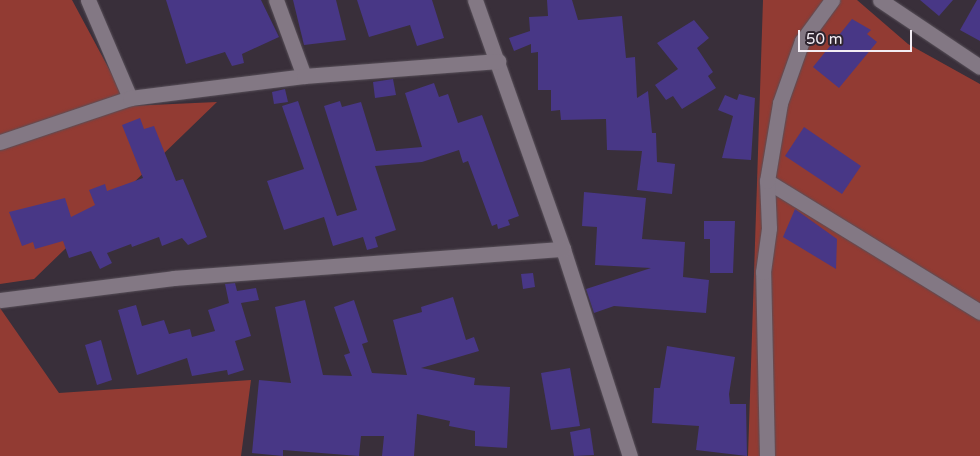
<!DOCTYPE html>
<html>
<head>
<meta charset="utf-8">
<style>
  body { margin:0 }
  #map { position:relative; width:980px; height:456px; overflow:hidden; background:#392f3a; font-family:"Varela Round",sans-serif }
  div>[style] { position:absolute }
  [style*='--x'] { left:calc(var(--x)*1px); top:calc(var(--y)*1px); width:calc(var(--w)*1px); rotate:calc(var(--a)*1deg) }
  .green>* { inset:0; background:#923b33 }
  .building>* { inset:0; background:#483786 }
  .roads { filter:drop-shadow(0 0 1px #574f58) drop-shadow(0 0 1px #574f58) }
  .minor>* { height:15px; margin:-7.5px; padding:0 7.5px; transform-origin:7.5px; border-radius:7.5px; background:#837884 }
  span { translate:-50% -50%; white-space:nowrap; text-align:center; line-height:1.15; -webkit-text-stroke:4px #2f2530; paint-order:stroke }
  .scale { position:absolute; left:798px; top:30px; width:114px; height:22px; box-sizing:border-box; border:2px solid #f3edf4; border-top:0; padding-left:6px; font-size:15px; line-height:18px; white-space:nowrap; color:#f3edf4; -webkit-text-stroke:4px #2f2530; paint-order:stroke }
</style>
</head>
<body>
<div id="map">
  <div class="green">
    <div style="clip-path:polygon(0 0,72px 0,129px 106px,217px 102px,34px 279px,0 284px)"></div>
    <div style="clip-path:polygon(763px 0,857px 0,908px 44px,980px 84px,980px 456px,748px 456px)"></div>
    <div style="clip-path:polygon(0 308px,59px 393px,251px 380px,241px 456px,0 456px)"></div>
  </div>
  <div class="building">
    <div style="clip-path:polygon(166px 0,261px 0,279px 37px,242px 54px,244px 63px,232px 66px,225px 52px,186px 64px)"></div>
    <div style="clip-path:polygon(293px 0,336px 0,346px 40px,304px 45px)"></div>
    <div style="clip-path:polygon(357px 0,432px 0,444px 38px,417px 46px,410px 25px,369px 37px)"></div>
    <div style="clip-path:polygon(547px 0,572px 0,578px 20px,622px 16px,626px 58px,635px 57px,637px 98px,648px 91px,652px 133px,656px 133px,657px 162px,675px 164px,672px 194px,637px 190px,642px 151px,607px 150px,606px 119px,561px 120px,560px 110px,551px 111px,551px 90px,538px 90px,538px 52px,531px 53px,531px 44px,514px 51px,509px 38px,530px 31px,529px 17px,548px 16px)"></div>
    <div style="clip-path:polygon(920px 0,953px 0,939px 16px)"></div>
    <div style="clip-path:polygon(977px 0,980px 0,980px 41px,960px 30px)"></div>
    <div style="clip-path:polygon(852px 19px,871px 30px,867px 34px,877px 42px,839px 88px,813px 67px)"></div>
    <div style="clip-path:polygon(694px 20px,709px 38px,697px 48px,713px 72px,708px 76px,716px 88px,682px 109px,673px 96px,666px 100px,655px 85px,678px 69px,657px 43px)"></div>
    <div style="clip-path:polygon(393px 79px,396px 95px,375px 98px,373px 82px)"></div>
    <div style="clip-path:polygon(434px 83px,439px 97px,448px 94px,458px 123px,482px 115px,519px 216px,508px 220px,510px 225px,498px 229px,497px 224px,492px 226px,468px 161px,463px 163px,459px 150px,422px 162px,375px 166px,396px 230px,375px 237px,378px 247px,367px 250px,363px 237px,333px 246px,324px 217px,284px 230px,267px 181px,304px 169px,282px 106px,298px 101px,337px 216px,357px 210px,324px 106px,340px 101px,342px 107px,361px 102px,376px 151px,422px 147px,405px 93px)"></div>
    <div style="clip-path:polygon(285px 89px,288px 102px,274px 104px,272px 92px)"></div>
    <div style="clip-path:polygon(739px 94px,755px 98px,751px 160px,722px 158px,733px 116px,718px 110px,725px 95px,737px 100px)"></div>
    <div style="clip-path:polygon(140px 118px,144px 129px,154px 126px,176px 181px,183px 179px,207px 237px,188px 245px,182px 238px,162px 246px,159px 237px,132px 247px,131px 244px,107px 253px,112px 263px,100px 269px,91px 251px,69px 258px,63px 241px,35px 249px,33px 242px,22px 246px,9px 212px,65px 198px,71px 217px,95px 205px,89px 190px,105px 184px,107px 191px,143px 178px,122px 125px)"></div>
    <div style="clip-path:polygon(804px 127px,861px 166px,842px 194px,785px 156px)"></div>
    <div style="clip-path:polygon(584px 192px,646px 198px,642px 239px,685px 242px,683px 277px,709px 280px,706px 313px,614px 306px,594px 313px,586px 289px,651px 268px,595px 265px,597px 227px,582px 226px)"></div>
    <div style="clip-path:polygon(795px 209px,837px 239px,836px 269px,783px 237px)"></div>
    <div style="clip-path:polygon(704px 221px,735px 221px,733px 273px,710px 273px,710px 239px,704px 239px)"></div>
    <div style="clip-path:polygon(533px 273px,535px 287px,523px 289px,521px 274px)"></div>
    <div style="clip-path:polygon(235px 283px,237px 291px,256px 288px,259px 300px,241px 303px,251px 336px,235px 341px,244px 370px,228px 375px,227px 370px,192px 376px,187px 358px,137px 375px,118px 310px,136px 305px,142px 326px,164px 320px,169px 334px,190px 329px,192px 337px,215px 331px,208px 310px,229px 303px,225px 284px)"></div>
    <div style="clip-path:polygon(453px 297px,466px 340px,474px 337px,479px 351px,421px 368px,475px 378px,474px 385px,510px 387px,507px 448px,475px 446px,475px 431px,449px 426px,450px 421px,417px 414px,414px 456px,382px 456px,384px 436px,361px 436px,359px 456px,283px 450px,283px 456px,252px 453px,259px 380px,291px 383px,275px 307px,305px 300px,323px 375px,352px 376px,344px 355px,350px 353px,334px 307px,354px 300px,368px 342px,362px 344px,372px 373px,407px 375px,393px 320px,422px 312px,421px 307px)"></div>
    <div style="clip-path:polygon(101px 340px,112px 380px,97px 385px,85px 345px)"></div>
    <div style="clip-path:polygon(667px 346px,735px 357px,729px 394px,730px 404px,746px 404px,747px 456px,696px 450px,699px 426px,652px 423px,654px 388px,660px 388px)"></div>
    <div style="clip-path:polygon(570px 368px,580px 426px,551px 430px,541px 373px)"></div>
    <div style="clip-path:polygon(590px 428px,594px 455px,574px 456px,570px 432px)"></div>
  </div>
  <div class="roads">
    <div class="minor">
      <div style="--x:88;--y:0;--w:107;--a:66.8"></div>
      <div style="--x:276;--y:0;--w:81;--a:69.8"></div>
      <div style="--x:475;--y:0;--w:264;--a:70.5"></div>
      <div style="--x:563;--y:249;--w:218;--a:72.1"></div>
      <div style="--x:880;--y:0;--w:120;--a:33.8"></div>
      <div style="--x:0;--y:142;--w:137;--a:-18.7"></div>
      <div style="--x:130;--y:98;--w:175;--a:-7.2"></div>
      <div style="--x:304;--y:76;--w:195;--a:-4.4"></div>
      <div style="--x:767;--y:181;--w:250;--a:31.6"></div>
      <div style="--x:0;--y:300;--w:175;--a:-7.2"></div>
      <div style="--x:174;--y:278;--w:390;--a:-4.3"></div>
      <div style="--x:767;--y:456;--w:184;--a:-91.2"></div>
      <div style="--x:763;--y:272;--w:44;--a:-82.2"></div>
      <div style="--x:769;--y:228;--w:47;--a:-92.4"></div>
      <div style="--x:767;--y:181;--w:79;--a:-80.5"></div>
      <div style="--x:780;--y:103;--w:66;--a:-70.5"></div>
      <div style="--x:802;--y:41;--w:51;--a:-53.8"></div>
    </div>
  </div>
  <div class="scale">50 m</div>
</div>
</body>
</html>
